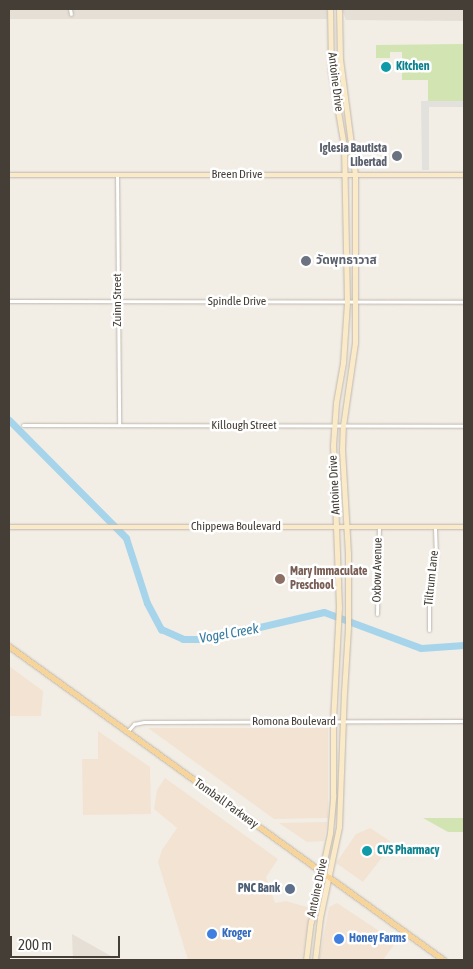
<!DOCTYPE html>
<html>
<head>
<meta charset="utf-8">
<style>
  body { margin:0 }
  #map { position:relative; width:473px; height:969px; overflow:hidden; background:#f2eee6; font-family:"Asap Condensed","Noto Sans Thai",sans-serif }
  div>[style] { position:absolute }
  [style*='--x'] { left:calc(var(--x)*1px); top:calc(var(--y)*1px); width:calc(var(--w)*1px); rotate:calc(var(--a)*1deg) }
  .residential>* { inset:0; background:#e5dfd5 }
  .commercial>* { inset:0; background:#f3e3d3 }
  .green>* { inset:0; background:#d1e4b2 }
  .parking>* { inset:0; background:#e3e1de }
  .river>* { height:7px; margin:-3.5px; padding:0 3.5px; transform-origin:3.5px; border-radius:3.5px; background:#a6d4eb }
  .roads { filter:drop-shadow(0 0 1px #c0b7ad) drop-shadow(0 0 1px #c0b7ad) }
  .street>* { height:3px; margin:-1.5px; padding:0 1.5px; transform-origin:1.5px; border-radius:1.5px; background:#fff }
  .secondary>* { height:4.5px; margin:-2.25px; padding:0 2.25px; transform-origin:2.25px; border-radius:2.25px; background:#fbeac8 }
  .primary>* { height:4.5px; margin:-2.25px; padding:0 2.25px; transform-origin:2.25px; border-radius:2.25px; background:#f7d59a }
  .dots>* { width:14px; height:14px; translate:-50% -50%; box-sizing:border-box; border:2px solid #fff; border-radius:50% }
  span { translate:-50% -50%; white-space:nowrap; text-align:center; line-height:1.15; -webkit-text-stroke:5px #fff; paint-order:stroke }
  .culture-label { font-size:12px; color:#0d838f; font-weight:700 }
  .left { translate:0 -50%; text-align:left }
  .street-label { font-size:12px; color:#443e36 }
  .worship-label { font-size:12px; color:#5b616d; font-weight:700 }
  .right { translate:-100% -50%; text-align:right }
  .education-label { font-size:12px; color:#785e54; font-weight:700 }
  .service-label { font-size:12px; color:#4e5e75; font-weight:700 }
  .shop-label { font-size:12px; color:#366cbe; font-weight:700 }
  .water-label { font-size:14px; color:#357ba1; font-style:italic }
  .frame { position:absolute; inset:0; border:10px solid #443e36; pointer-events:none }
  .scale { position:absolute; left:10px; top:936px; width:110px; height:22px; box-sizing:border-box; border:2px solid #443e36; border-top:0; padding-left:6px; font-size:15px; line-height:18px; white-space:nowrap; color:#443e36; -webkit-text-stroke:4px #fff; paint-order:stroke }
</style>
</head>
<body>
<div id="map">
  <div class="residential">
    <div style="clip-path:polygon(9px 9px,327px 9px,327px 19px,9px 19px)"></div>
    <div style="clip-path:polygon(342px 9px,464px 9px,464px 21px,346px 20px)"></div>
    <div style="clip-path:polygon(72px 934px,118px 960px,73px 960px)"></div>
  </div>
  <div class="commercial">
    <div style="clip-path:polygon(9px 666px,43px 691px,41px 716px,9px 716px)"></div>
    <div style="clip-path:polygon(148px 728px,328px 728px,328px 818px,274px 819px)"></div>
    <div style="clip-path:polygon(98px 731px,150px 767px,151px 814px,83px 815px,82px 759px,98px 759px)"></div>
    <div style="clip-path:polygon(165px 778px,278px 859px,266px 877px,275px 903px,286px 901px,310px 908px,302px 960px,188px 960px,158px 862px,162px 850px,177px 828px,154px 809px,157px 790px)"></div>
    <div style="clip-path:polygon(327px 822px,324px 841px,307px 842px,279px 823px)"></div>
    <div style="clip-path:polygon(370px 828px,390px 841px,391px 846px,363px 882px,336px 863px,356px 834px)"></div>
    <div style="clip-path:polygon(337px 903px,396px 942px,383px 960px,319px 960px,329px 907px)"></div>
  </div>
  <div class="green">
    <div style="clip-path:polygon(464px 44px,464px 101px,428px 101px,428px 80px,402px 80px,402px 52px,390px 52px,390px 58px,376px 58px,376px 45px)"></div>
    <div style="clip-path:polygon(423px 818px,464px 818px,464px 832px,448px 832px)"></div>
  </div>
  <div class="parking">
    <div style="clip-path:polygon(421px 101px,464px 101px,464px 107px,429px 107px,429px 170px,422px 170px)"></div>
  </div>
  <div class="river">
    <div style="--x:9;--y:420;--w:166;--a:45.2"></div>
    <div style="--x:126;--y:538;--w:68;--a:72.1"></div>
    <div style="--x:147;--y:603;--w:30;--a:62"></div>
    <div style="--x:161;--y:629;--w:24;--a:24"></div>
    <div style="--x:183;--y:639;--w:25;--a:0"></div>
    <div style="--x:208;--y:639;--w:119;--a:-13.1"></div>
    <div style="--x:324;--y:612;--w:103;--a:20.4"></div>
    <div style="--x:421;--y:648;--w:43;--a:-4"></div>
  </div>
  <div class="roads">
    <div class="street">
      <div style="--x:70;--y:9;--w:5;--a:79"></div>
      <div style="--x:117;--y:175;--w:250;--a:89.5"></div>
      <div style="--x:9;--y:301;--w:455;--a:0.1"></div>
      <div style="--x:23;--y:425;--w:441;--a:0.1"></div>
      <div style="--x:377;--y:614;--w:87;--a:-88.7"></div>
      <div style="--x:429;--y:630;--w:31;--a:-90"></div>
      <div style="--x:429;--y:599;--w:43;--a:-80.5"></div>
      <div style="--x:436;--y:557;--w:30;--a:-92"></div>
      <div style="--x:127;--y:732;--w:11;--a:-49"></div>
      <div style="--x:134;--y:724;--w:10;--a:-11"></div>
      <div style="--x:144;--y:722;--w:320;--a:-0.2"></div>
    </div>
    <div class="secondary">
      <div style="--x:9;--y:175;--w:455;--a:0"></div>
      <div style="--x:9;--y:527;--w:455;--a:0"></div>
      <div style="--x:306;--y:960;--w:38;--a:-83"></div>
      <div style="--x:311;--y:922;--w:91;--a:-77.9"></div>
      <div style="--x:330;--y:833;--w:38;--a:-85"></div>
      <div style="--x:333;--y:795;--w:74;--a:-90"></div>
      <div style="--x:333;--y:721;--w:113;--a:-87"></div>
      <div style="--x:339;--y:608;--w:162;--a:-92.1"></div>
      <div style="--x:333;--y:446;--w:43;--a:-86"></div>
      <div style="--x:336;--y:403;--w:41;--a:-80.1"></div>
      <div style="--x:343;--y:363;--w:61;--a:-86.2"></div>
      <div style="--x:347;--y:302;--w:155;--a:-91.1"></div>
      <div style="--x:344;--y:147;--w:78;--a:-99.6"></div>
      <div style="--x:331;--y:70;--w:61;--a:-90.9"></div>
      <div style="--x:315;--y:960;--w:42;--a:-83.2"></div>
      <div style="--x:320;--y:918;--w:93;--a:-78.2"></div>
      <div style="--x:339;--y:827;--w:134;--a:-87.9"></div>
      <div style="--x:344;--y:693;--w:66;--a:-86.5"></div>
      <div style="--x:348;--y:627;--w:73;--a:-90"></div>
      <div style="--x:348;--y:554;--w:104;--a:-93.3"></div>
      <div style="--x:342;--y:450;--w:24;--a:-88"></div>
      <div style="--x:343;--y:426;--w:84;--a:-81.8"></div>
      <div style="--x:355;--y:343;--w:168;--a:-90"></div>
      <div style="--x:355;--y:175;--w:116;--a:-97.4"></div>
      <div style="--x:340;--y:60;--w:51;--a:-91.1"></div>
    </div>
    <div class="primary">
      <div style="--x:9;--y:646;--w:536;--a:35.82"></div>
    </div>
  </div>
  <div class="dots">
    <div style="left:386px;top:67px;background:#0f9aa8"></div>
    <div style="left:397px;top:156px;background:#6b7280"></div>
    <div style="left:306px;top:261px;background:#6b7280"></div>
    <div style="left:280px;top:579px;background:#8d6e63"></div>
    <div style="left:367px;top:851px;background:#0f9aa8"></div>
    <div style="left:290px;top:889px;background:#5c6f8a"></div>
    <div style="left:212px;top:934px;background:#3f7fe0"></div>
    <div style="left:339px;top:939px;background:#3f7fe0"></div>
  </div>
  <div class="culture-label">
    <span class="left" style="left:396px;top:67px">Kitchen</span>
    <span class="left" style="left:377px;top:851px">CVS Pharmacy</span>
  </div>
  <div class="street-label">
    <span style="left:335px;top:82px;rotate:83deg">Antoine Drive</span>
    <span style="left:237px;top:175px">Breen Drive</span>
    <span style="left:118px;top:300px;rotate:-90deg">Zuinn Street</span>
    <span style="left:237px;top:302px">Spindle Drive</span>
    <span style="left:244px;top:426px">Killough Street</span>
    <span style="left:335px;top:485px;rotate:-93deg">Antoine Drive</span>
    <span style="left:236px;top:527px">Chippewa Boulevard</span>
    <span style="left:378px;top:570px;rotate:-89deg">Oxbow Avenue</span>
    <span style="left:432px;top:578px;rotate:-84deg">Tiltrum Lane</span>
    <span style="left:294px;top:722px">Romona Boulevard</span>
    <span style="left:226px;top:804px;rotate:36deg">Tomball Parkway</span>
    <span style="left:318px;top:888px;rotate:-78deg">Antoine Drive</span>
  </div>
  <div class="worship-label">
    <span class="right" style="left:387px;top:156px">Iglesia Bautista<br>Libertad</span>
    <span class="left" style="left:316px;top:261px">วัดพุทธาวาส</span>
  </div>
  <div class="education-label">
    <span class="left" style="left:290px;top:579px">Mary Immaculate<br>Preschool</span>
  </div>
  <div class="service-label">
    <span class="right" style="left:280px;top:889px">PNC Bank</span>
  </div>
  <div class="shop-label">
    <span class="left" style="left:222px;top:934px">Kroger</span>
    <span class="left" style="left:349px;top:939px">Honey Farms</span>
  </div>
  <div class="water-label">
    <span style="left:229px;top:633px;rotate:-10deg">Vogel Creek</span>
  </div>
  <div class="frame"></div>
  <div class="scale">200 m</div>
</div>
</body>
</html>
